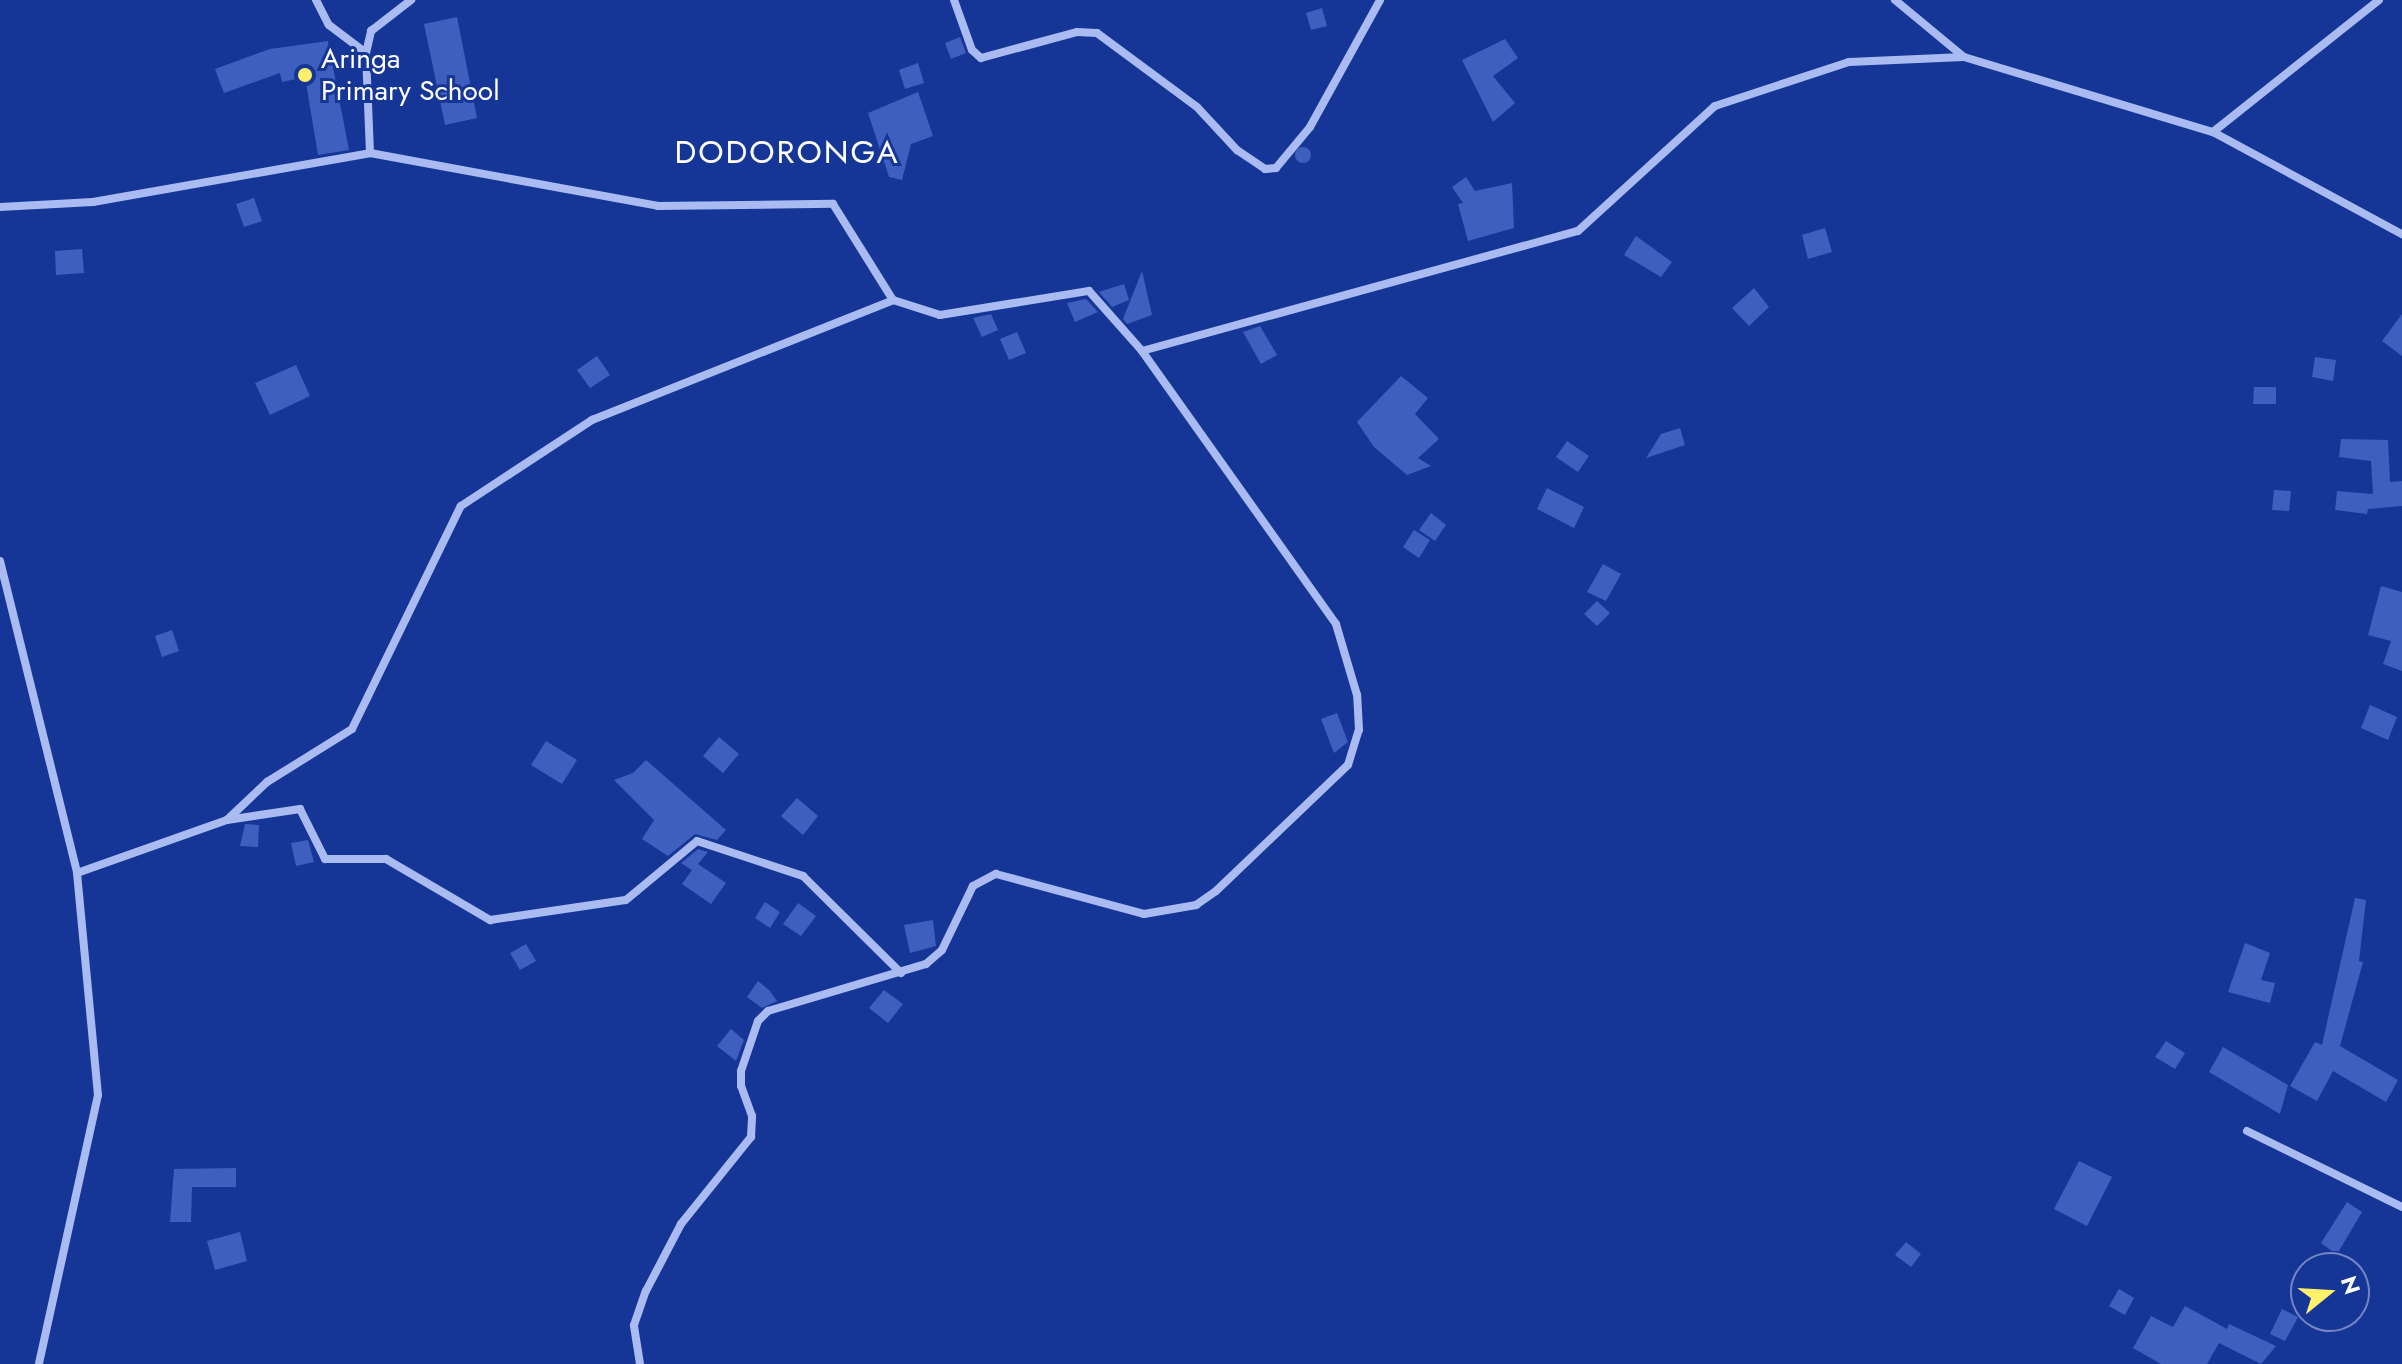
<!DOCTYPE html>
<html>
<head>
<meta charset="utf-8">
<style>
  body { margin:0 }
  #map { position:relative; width:2402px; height:1364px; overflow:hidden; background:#163697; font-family:Jost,sans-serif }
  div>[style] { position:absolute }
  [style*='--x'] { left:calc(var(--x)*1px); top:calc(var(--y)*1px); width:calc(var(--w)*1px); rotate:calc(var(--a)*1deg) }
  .building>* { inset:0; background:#3f5fbe }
  .round { border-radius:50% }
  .minor>* { height:8px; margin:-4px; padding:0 4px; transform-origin:4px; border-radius:4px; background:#a9bbf1 }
  .dots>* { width:22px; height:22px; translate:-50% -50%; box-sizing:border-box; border:4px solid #163697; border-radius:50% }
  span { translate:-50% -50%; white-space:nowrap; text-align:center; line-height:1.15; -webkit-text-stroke:6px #163697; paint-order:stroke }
  .poi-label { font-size:28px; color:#fff }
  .left { translate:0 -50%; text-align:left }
  .quarter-label { font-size:32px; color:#fff; letter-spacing:2px }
  .north { position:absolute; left:2290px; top:1252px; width:80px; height:80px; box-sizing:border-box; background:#163697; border:2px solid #7386c1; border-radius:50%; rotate:72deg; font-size:22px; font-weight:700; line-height:32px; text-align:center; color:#fff }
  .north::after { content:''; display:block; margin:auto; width:28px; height:36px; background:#fff169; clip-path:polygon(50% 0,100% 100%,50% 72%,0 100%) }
</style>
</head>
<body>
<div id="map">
  <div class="building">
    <div style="clip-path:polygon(1322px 8px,1327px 26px,1311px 30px,1306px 13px)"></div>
    <div style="clip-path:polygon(457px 17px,477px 118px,445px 125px,424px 24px)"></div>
    <div style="clip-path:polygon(960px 37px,966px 53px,951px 59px,945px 43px)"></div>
    <div style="clip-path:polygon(1505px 39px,1518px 58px,1493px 76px,1515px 103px,1493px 122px,1462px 60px)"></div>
    <div style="clip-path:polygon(328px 41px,349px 150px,318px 155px,305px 77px,282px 82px,280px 73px,224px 93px,215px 69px,270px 49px)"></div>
    <div style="clip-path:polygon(918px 63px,924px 83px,905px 89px,899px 70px)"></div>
    <div style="clip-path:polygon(918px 92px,933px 136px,911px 144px,902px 180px,889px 177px,868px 113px)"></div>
    <div class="round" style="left:1295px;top:147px;width:16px;height:16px"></div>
    <div style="clip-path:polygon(1466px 177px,1475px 191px,1512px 183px,1514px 228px,1468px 241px,1458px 204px,1463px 203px,1452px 187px)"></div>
    <div style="clip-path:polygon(254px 198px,262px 221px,244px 227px,236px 204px)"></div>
    <div style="clip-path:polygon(1825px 228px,1832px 252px,1808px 259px,1802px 235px)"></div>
    <div style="clip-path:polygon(1636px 236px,1672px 262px,1661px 277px,1624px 255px)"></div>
    <div style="clip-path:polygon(82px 249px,84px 273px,56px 275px,55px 251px)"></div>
    <div style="clip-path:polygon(1142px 271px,1152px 315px,1127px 324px,1123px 319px)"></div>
    <div style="clip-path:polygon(1124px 284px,1129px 300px,1112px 307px,1099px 292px)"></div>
    <div style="clip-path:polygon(1754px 288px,1769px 307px,1749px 326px,1732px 308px)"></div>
    <div style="clip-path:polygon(1086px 299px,1098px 312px,1075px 322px,1067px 303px)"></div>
    <div style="clip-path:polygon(991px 314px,998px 330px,982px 337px,973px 318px)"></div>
    <div style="clip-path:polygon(2402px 314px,2402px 356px,2382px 341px)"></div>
    <div style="clip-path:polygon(1260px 326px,1277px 355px,1261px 364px,1243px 332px)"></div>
    <div style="clip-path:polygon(1017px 332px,1026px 353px,1009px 360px,1000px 339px)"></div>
    <div style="clip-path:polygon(597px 356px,610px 375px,590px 388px,577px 370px)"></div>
    <div style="clip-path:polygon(2315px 357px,2336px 360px,2333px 381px,2312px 377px)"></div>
    <div style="clip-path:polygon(296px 365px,310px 396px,270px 415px,255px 383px)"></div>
    <div style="clip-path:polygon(1401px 376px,1428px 398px,1415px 414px,1439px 439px,1418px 458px,1431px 466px,1407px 475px,1374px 447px,1357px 422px)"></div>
    <div style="clip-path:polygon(2254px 387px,2276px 387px,2276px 404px,2253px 404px)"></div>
    <div style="clip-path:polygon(1680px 428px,1685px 445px,1646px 458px,1661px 434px)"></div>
    <div style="clip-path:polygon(2341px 439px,2388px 440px,2390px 482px,2402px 481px,2402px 506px,2368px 509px,2367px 514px,2335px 510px,2337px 491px,2373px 494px,2371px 461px,2339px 457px)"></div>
    <div style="clip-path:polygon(1567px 441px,1589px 456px,1578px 472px,1556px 457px)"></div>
    <div style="clip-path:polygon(1547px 488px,1584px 507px,1574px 528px,1537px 509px)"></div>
    <div style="clip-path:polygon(2274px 490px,2291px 491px,2289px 511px,2272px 510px)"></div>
    <div style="clip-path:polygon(1431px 513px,1446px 525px,1435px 541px,1419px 530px)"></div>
    <div style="clip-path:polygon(1414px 530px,1430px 540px,1419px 558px,1403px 547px)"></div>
    <div style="clip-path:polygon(1603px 564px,1621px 574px,1606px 601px,1587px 592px)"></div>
    <div style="clip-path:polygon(2381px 586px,2402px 592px,2402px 671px,2383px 664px,2391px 641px,2368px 635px)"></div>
    <div style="clip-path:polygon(1597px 601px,1610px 613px,1597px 626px,1584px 614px)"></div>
    <div style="clip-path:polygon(172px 630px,179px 651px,162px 657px,155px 636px)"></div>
    <div style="clip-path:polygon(2370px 705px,2397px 717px,2388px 740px,2361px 728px)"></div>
    <div style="clip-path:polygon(1337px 713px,1348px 742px,1334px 753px,1321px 719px)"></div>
    <div style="clip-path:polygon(719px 737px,739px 754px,723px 773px,703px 756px)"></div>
    <div style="clip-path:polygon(546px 741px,577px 760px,562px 784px,531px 765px)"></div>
    <div style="clip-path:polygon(646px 760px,726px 830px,717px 840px,695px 834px,668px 856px,642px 839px,654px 820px,614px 780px,633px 773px)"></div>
    <div style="clip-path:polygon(797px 798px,818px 816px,803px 835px,781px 816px)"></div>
    <div style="clip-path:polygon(245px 824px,259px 825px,258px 847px,240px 846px)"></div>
    <div style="clip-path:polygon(308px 840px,314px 862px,296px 866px,291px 843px)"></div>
    <div style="clip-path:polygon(698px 849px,708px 852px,698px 864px,726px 883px,711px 904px,682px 884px,692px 870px,681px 863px)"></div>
    <div style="clip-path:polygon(2355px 898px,2366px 900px,2359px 961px,2363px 962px,2340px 1046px,2398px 1080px,2386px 1102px,2333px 1071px,2317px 1101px,2290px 1086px,2315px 1042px,2322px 1045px)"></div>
    <div style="clip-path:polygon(765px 902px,780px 912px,770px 928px,755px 918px)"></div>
    <div style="clip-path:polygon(798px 903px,816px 916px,801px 936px,783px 924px)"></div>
    <div style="clip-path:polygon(933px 920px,936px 946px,910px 953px,904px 925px)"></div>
    <div style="clip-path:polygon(2245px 943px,2270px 953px,2261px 980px,2275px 983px,2270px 1003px,2228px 992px)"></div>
    <div style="clip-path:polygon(526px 944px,536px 961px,520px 970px,510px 953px)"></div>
    <div style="clip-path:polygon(758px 981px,770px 991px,777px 1001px,762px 1008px,747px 997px)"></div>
    <div style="clip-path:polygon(884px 990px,903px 1004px,888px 1023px,869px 1008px)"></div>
    <div style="clip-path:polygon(731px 1029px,744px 1040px,736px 1061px,717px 1046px)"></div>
    <div style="clip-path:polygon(2166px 1041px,2185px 1053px,2175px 1069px,2155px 1057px)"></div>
    <div style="clip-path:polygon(2223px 1047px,2288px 1085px,2280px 1114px,2209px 1072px)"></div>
    <div style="clip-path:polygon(2079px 1161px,2112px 1177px,2087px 1226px,2054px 1209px)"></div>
    <div style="clip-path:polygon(236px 1168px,236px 1187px,192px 1187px,191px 1222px,170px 1222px,174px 1169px)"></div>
    <div style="clip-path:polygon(2347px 1202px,2362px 1212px,2339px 1251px,2332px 1251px,2321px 1243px)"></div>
    <div style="clip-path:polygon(240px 1232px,247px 1261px,215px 1270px,207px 1241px)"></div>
    <div style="clip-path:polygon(1906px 1242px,1921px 1254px,1911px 1267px,1895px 1255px)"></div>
    <div style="clip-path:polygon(2119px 1289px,2134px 1298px,2125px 1315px,2109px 1306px)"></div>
    <div style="clip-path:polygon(2185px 1306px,2227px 1329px,2229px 1324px,2276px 1346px,2261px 1364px,2219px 1343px,2207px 1364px,2161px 1364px,2133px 1348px,2151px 1316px,2173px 1327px)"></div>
    <div style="clip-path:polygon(2282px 1309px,2298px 1317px,2285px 1341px,2270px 1334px)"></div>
  </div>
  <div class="minor">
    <div style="--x:316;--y:0;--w:28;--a:63"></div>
    <div style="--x:329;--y:25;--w:46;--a:37.1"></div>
    <div style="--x:954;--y:0;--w:53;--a:70.2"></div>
    <div style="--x:972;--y:50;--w:12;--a:42"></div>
    <div style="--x:981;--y:58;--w:99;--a:-15.2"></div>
    <div style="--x:1077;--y:32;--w:20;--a:3"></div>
    <div style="--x:1097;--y:33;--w:124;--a:36.5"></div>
    <div style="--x:1197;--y:107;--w:59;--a:47.1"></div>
    <div style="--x:1237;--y:150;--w:34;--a:34"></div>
    <div style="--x:1265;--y:169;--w:11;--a:-5"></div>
    <div style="--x:1276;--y:168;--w:53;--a:-50.3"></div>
    <div style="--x:1310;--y:127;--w:145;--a:-61.1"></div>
    <div style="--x:1895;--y:0;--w:89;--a:39.6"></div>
    <div style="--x:1964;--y:57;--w:260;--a:16.8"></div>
    <div style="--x:2213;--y:132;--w:215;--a:28.4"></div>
    <div style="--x:2213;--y:132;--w:212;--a:-38.5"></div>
    <div style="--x:370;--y:153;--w:293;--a:10.4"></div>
    <div style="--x:658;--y:206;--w:175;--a:-0.7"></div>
    <div style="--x:833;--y:204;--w:113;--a:58"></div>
    <div style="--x:893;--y:300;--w:49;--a:17.7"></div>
    <div style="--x:940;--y:315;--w:151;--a:-9.2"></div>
    <div style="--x:1089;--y:291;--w:80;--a:48.5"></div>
    <div style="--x:1142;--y:351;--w:452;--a:-15.4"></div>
    <div style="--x:1578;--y:231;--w:185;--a:-42.4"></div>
    <div style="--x:1715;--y:106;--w:141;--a:-18.2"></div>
    <div style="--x:1849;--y:62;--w:115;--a:-2.5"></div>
    <div style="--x:0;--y:207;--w:93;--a:-3.1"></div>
    <div style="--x:93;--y:202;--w:281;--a:-10"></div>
    <div style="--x:370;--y:153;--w:100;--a:-92.3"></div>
    <div style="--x:366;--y:53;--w:23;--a:-77"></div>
    <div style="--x:371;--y:31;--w:51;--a:-37.8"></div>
    <div style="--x:0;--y:561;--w:321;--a:76.1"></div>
    <div style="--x:77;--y:873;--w:223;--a:84.6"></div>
    <div style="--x:98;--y:1095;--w:275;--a:102.4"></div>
    <div style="--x:228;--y:819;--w:54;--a:-43.5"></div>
    <div style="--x:267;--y:782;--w:100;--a:-31.9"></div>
    <div style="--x:352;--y:729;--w:248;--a:-64"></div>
    <div style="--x:461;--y:506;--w:157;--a:-33.3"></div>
    <div style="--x:592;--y:420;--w:324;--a:-21.7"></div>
    <div style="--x:77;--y:873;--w:159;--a:-19.5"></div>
    <div style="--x:227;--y:820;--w:74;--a:-8.6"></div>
    <div style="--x:300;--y:809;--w:56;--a:63.4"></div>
    <div style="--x:325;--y:859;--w:61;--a:0"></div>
    <div style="--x:386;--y:859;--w:121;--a:30.4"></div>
    <div style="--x:490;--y:920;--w:137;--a:-8.4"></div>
    <div style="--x:626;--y:900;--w:92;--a:-39.7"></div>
    <div style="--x:697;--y:841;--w:112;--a:18.3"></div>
    <div style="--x:803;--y:876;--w:138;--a:44.7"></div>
    <div style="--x:2247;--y:1131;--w:173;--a:26.1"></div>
    <div style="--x:640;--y:1364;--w:39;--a:-99"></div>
    <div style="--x:634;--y:1325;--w:36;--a:-71"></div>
    <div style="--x:646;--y:1291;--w:76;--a:-62.4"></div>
    <div style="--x:681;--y:1224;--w:112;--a:-51.2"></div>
    <div style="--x:751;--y:1137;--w:21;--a:-87"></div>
    <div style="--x:752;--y:1116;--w:32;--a:-110"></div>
    <div style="--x:741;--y:1086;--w:15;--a:-90"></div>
    <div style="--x:741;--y:1071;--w:53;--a:-71.2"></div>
    <div style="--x:758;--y:1021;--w:14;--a:-45"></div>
    <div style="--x:768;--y:1011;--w:165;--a:-16.6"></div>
    <div style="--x:926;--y:964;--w:21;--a:-41"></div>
    <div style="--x:942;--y:950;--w:71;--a:-64.2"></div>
    <div style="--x:973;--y:886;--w:26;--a:-28"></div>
    <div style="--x:996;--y:874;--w:153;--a:15.1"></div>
    <div style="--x:1144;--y:914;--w:53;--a:-9.8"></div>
    <div style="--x:1196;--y:905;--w:24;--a:-35"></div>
    <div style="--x:1216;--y:891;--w:182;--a:-43.7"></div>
    <div style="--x:1348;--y:765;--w:37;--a:-73"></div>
    <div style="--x:1359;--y:730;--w:35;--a:-93"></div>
    <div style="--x:1357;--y:695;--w:74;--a:-106.5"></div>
    <div style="--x:1336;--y:624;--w:335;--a:-125.4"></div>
  </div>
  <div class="dots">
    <div style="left:305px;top:75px;background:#fff169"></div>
  </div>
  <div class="poi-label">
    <span class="left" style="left:321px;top:75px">Aringa<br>Primary School</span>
  </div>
  <div class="quarter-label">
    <span style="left:787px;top:152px">DODORONGA</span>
  </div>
  <div class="north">N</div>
</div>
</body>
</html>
